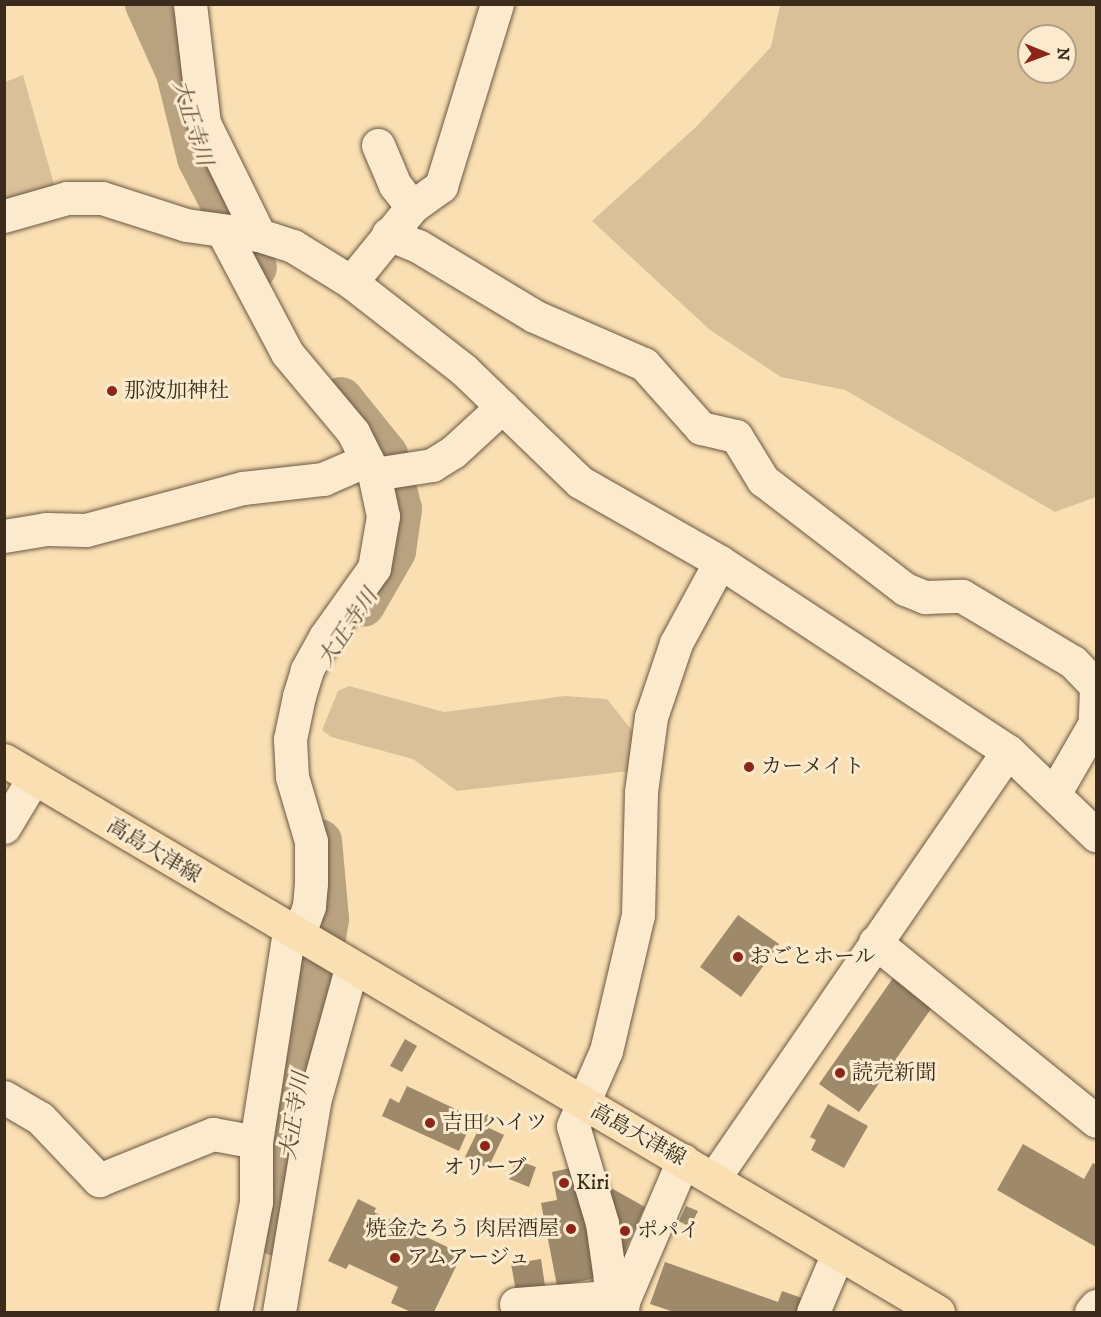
<!DOCTYPE html>
<html>
<head>
<meta charset="utf-8">
<style>
  body { margin:0 }
  #map { position:relative; width:1101px; height:1317px; overflow:hidden; background:#fadfb3; font-family:"IM FELL DW Pica","Noto Serif JP",serif }
  div>[style] { position:absolute }
  [style*='--x'] { left:calc(var(--x)*1px); top:calc(var(--y)*1px); width:calc(var(--w)*1px); rotate:calc(var(--a)*1deg) }
  .green>* { inset:0; background:#dac099 }
  .river>* { height:44px; margin:-22px; padding:0 22px; transform-origin:22px; border-radius:22px; background:#b9a280 }
  .building>* { inset:0; background:#9e896b }
  .roads { filter:drop-shadow(0 0 2px #6b5842) drop-shadow(0 0 2px #6b5842) }
  .minor>* { height:33px; margin:-16.5px; padding:0 16.5px; transform-origin:16.5px; border-radius:16.5px; background:#fceace }
  .major>* { height:33px; margin:-16.5px; padding:0 16.5px; transform-origin:16.5px; border-radius:16.5px; background:#fadfb3 }
  .dots>* { width:16px; height:16px; translate:-50% -50%; box-sizing:border-box; border:3px solid #fceace; border-radius:50% }
  span { translate:-50% -50%; white-space:nowrap; text-align:center; line-height:1.15; -webkit-text-stroke:6px #fceace; paint-order:stroke }
  .poi-label { font-size:21px; color:#3b2b1c }
  .left { translate:0 -50%; text-align:left }
  .right { translate:-100% -50%; text-align:right }
  .street-label { font-size:21px; color:#3b2b1c }
  .water-label { font-size:22px; color:#614f3a; font-style:italic }
  .frame { position:absolute; inset:0; border:6px solid #3b2b1c; pointer-events:none }
  .north { position:absolute; left:1017px; top:24px; width:60px; height:60px; box-sizing:border-box; background:#fceace; border:2px solid #af9e87; border-radius:50%; rotate:91deg; font-size:16px; font-weight:700; line-height:24px; text-align:center; color:#3b2b1c }
  .north::after { content:''; display:block; margin:auto; width:21px; height:27px; background:#8f2418; clip-path:polygon(50% 0,100% 100%,50% 72%,0 100%) }
</style>
</head>
<body>
<div id="map">
  <div class="green">
    <div style="clip-path:polygon(evenodd,780px 5px,1096px 5px,1096px 497px,1055px 512px,845px 390px,781px 377px,710px 330px,592px 221px,696px 127px,771px 47px,780px 5px,1029px 36px,1065px 36px,1065px 72px,1029px 72px,1029px 36px)"></div>
    <div style="clip-path:polygon(23px 75px,55px 188px,5px 203px,5px 82px)"></div>
    <div style="clip-path:polygon(349px 686px,444px 712px,565px 696px,607px 699px,634px 733px,630px 771px,457px 791px,413px 759px,331px 737px,322px 730px,338px 691px)"></div>
  </div>
  <div class="river">
    <div style="--x:147;--y:4;--w:76;--a:65.8"></div>
    <div style="--x:178;--y:73;--w:88;--a:76.1"></div>
    <div style="--x:199;--y:158;--w:123;--a:63"></div>
    <div style="--x:341;--y:399;--w:72;--a:51.2"></div>
    <div style="--x:386;--y:455;--w:56;--a:75.5"></div>
    <div style="--x:400;--y:509;--w:42;--a:98.1"></div>
    <div style="--x:394;--y:551;--w:62;--a:119.9"></div>
    <div style="--x:276;--y:1234;--w:319;--a:-80.8"></div>
    <div style="--x:327;--y:919;--w:78;--a:-95.1"></div>
  </div>
  <div class="building">
    <div style="clip-path:polygon(738px 915px,779px 944px,741px 997px,700px 967px)"></div>
    <div style="clip-path:polygon(893px 978px,933px 1006px,859px 1112px,819px 1084px)"></div>
    <div style="clip-path:polygon(405px 1039px,417px 1046px,402px 1072px,390px 1066px)"></div>
    <div style="clip-path:polygon(407px 1086px,466px 1114px,458px 1131px,466px 1135px,459px 1151px,382px 1116px,390px 1098px,399px 1103px)"></div>
    <div style="clip-path:polygon(828px 1104px,868px 1126px,844px 1168px,811px 1150px,816px 1140px,810px 1137px)"></div>
    <div style="clip-path:polygon(486px 1114px,492px 1116px,487px 1127px,504px 1135px,488px 1168px,465px 1157px)"></div>
    <div style="clip-path:polygon(1023px 1144px,1084px 1179px,1093px 1163px,1096px 1165px,1096px 1247px,997px 1190px)"></div>
    <div style="clip-path:polygon(516px 1160px,536px 1167px,529px 1187px,509px 1179px)"></div>
    <div style="clip-path:polygon(575px 1167px,597px 1278px,557px 1286px,541px 1203px,557px 1200px,552px 1172px)"></div>
    <div style="clip-path:polygon(604px 1184px,645px 1207px,622px 1256px)"></div>
    <div style="clip-path:polygon(358px 1199px,376px 1208px,374px 1212px,462px 1254px,434px 1312px,411px 1312px,391px 1303px,398px 1287px,349px 1264px,346px 1269px,328px 1261px)"></div>
    <div style="clip-path:polygon(686px 1206px,698px 1211px,690px 1227px,679px 1221px)"></div>
    <div style="clip-path:polygon(541px 1259px,545px 1286px,516px 1291px,511px 1264px)"></div>
    <div style="clip-path:polygon(665px 1262px,778px 1302px,782px 1291px,802px 1298px,797px 1312px,674px 1312px,650px 1304px)"></div>
  </div>
  <div class="roads">
    <div class="minor">
      <div style="--x:190;--y:4;--w:120;--a:83.3"></div>
      <div style="--x:204;--y:123;--w:125;--a:63.8"></div>
      <div style="--x:378;--y:145;--w:43;--a:67"></div>
      <div style="--x:395;--y:185;--w:28;--a:52"></div>
      <div style="--x:4;--y:216;--w:66;--a:-15.9"></div>
      <div style="--x:67;--y:198;--w:35;--a:0"></div>
      <div style="--x:102;--y:198;--w:88;--a:17.8"></div>
      <div style="--x:186;--y:225;--w:74;--a:7.8"></div>
      <div style="--x:259;--y:235;--w:36;--a:18"></div>
      <div style="--x:293;--y:246;--w:68;--a:31.8"></div>
      <div style="--x:351;--y:282;--w:143;--a:37.9"></div>
      <div style="--x:464;--y:370;--w:161;--a:44"></div>
      <div style="--x:580;--y:482;--w:161;--a:29.7"></div>
      <div style="--x:720;--y:562;--w:344;--a:33.3"></div>
      <div style="--x:1008;--y:751;--w:122;--a:43.7"></div>
      <div style="--x:223;--y:232;--w:137;--a:62.1"></div>
      <div style="--x:287;--y:353;--w:103;--a:50.1"></div>
      <div style="--x:353;--y:432;--w:47;--a:63.4"></div>
      <div style="--x:374;--y:474;--w:43;--a:77.9"></div>
      <div style="--x:383;--y:516;--w:53;--a:99.8"></div>
      <div style="--x:374;--y:568;--w:85;--a:125.4"></div>
      <div style="--x:325;--y:637;--w:38;--a:119"></div>
      <div style="--x:307;--y:670;--w:27;--a:107"></div>
      <div style="--x:299;--y:696;--w:44;--a:101.8"></div>
      <div style="--x:290;--y:739;--w:38;--a:87"></div>
      <div style="--x:292;--y:777;--w:67;--a:73.5"></div>
      <div style="--x:311;--y:841;--w:42;--a:90"></div>
      <div style="--x:311;--y:883;--w:23;--a:95"></div>
      <div style="--x:309;--y:906;--w:33;--a:110"></div>
      <div style="--x:388;--y:234;--w:32;--a:22"></div>
      <div style="--x:418;--y:246;--w:135;--a:31.1"></div>
      <div style="--x:534;--y:316;--w:120;--a:23.6"></div>
      <div style="--x:644;--y:364;--w:86;--a:48.3"></div>
      <div style="--x:701;--y:428;--w:36;--a:13"></div>
      <div style="--x:736;--y:436;--w:52;--a:58.5"></div>
      <div style="--x:763;--y:480;--w:179;--a:37.5"></div>
      <div style="--x:905;--y:589;--w:22;--a:22"></div>
      <div style="--x:925;--y:597;--w:37;--a:-2"></div>
      <div style="--x:962;--y:596;--w:129;--a:30.7"></div>
      <div style="--x:1073;--y:662;--w:33;--a:46"></div>
      <div style="--x:1096;--y:686;--w:37;--a:92"></div>
      <div style="--x:1095;--y:723;--w:82;--a:120"></div>
      <div style="--x:351;--y:282;--w:97;--a:-50.9"></div>
      <div style="--x:412;--y:207;--w:36;--a:-36"></div>
      <div style="--x:441;--y:186;--w:190;--a:-72.9"></div>
      <div style="--x:374;--y:474;--w:59;--a:-8.8"></div>
      <div style="--x:432;--y:465;--w:25;--a:-32"></div>
      <div style="--x:453;--y:452;--w:67;--a:-42.6"></div>
      <div style="--x:4;--y:536;--w:43;--a:-9.5"></div>
      <div style="--x:46;--y:529;--w:40;--a:1.4"></div>
      <div style="--x:86;--y:530;--w:163;--a:-15"></div>
      <div style="--x:243;--y:488;--w:81;--a:-6.4"></div>
      <div style="--x:323;--y:479;--w:48;--a:-23.4"></div>
      <div style="--x:4;--y:827;--w:56;--a:-58.9"></div>
      <div style="--x:875;--y:942;--w:284;--a:39"></div>
      <div style="--x:4;--y:1097;--w:42;--a:30.3"></div>
      <div style="--x:40;--y:1118;--w:86;--a:46.4"></div>
      <div style="--x:99;--y:1180;--w:123;--a:-22"></div>
      <div style="--x:213;--y:1134;--w:44;--a:10.5"></div>
      <div style="--x:714;--y:1178;--w:518;--a:-55.45"></div>
      <div style="--x:516;--y:1304;--w:90;--a:-4.4"></div>
      <div style="--x:606;--y:1297;--w:17;--a:13"></div>
      <div style="--x:623;--y:1301;--w:153;--a:-66.9"></div>
      <div style="--x:235;--y:1312;--w:112;--a:-79.2"></div>
      <div style="--x:256;--y:1202;--w:60;--a:-90"></div>
      <div style="--x:256;--y:1142;--w:213;--a:-81.1"></div>
      <div style="--x:279;--y:1312;--w:213;--a:-80.5"></div>
      <div style="--x:314;--y:1102;--w:138;--a:-74.5"></div>
      <div style="--x:622;--y:1312;--w:11;--a:-85"></div>
      <div style="--x:623;--y:1301;--w:26;--a:-121"></div>
      <div style="--x:610;--y:1279;--w:57;--a:-98.1"></div>
      <div style="--x:602;--y:1223;--w:101;--a:-106.6"></div>
      <div style="--x:573;--y:1126;--w:82;--a:-66.3"></div>
      <div style="--x:606;--y:1051;--w:140;--a:-76.8"></div>
      <div style="--x:638;--y:915;--w:123;--a:-88.6"></div>
      <div style="--x:641;--y:792;--w:76;--a:-82.4"></div>
      <div style="--x:651;--y:717;--w:78;--a:-71.3"></div>
      <div style="--x:676;--y:643;--w:92;--a:-61.5"></div>
      <div style="--x:813;--y:1312;--w:64;--a:-67"></div>
      <div style="--x:1091;--y:1312;--w:8;--a:-50"></div>
    </div>
    <div class="major">
      <div style="--x:4;--y:760;--w:1085;--a:30.58"></div>
    </div>
  </div>
  <div class="dots">
    <div style="left:112px;top:391px;background:#8f2418"></div>
    <div style="left:749px;top:767px;background:#8f2418"></div>
    <div style="left:738px;top:957px;background:#8f2418"></div>
    <div style="left:840px;top:1073px;background:#8f2418"></div>
    <div style="left:430px;top:1123px;background:#8f2418"></div>
    <div style="left:485px;top:1146px;background:#8f2418"></div>
    <div style="left:564px;top:1183px;background:#8f2418"></div>
    <div style="left:571px;top:1229px;background:#8f2418"></div>
    <div style="left:625px;top:1231px;background:#8f2418"></div>
    <div style="left:395px;top:1258px;background:#8f2418"></div>
  </div>
  <div class="poi-label">
    <span class="left" style="left:124px;top:391px">那波加神社</span>
    <span class="left" style="left:761px;top:767px">カーメイト</span>
    <span class="left" style="left:750px;top:957px">おごとホール</span>
    <span class="left" style="left:852px;top:1073px">読売新聞</span>
    <span class="left" style="left:442px;top:1123px">吉田ハイツ</span>
    <span style="left:485px;top:1168px">オリーブ</span>
    <span class="left" style="left:576px;top:1183px">Kiri</span>
    <span class="right" style="left:559px;top:1229px">焼金たろう 肉居酒屋</span>
    <span class="left" style="left:637px;top:1231px">ポパイ</span>
    <span class="left" style="left:407px;top:1258px">アムアージュ</span>
  </div>
  <div class="street-label">
    <span style="left:154px;top:851px;rotate:31deg">高島大津線</span>
    <span style="left:638px;top:1135px;rotate:29deg">高島大津線</span>
  </div>
  <div class="water-label">
    <span style="left:192px;top:123px;rotate:73deg">大正寺川</span>
    <span style="left:348px;top:628px;rotate:-56deg">大正寺川</span>
    <span style="left:295px;top:1116px;rotate:-81deg">大正寺川</span>
  </div>
  <div class="frame"></div>
  <div class="north">N</div>
</div>
</body>
</html>
